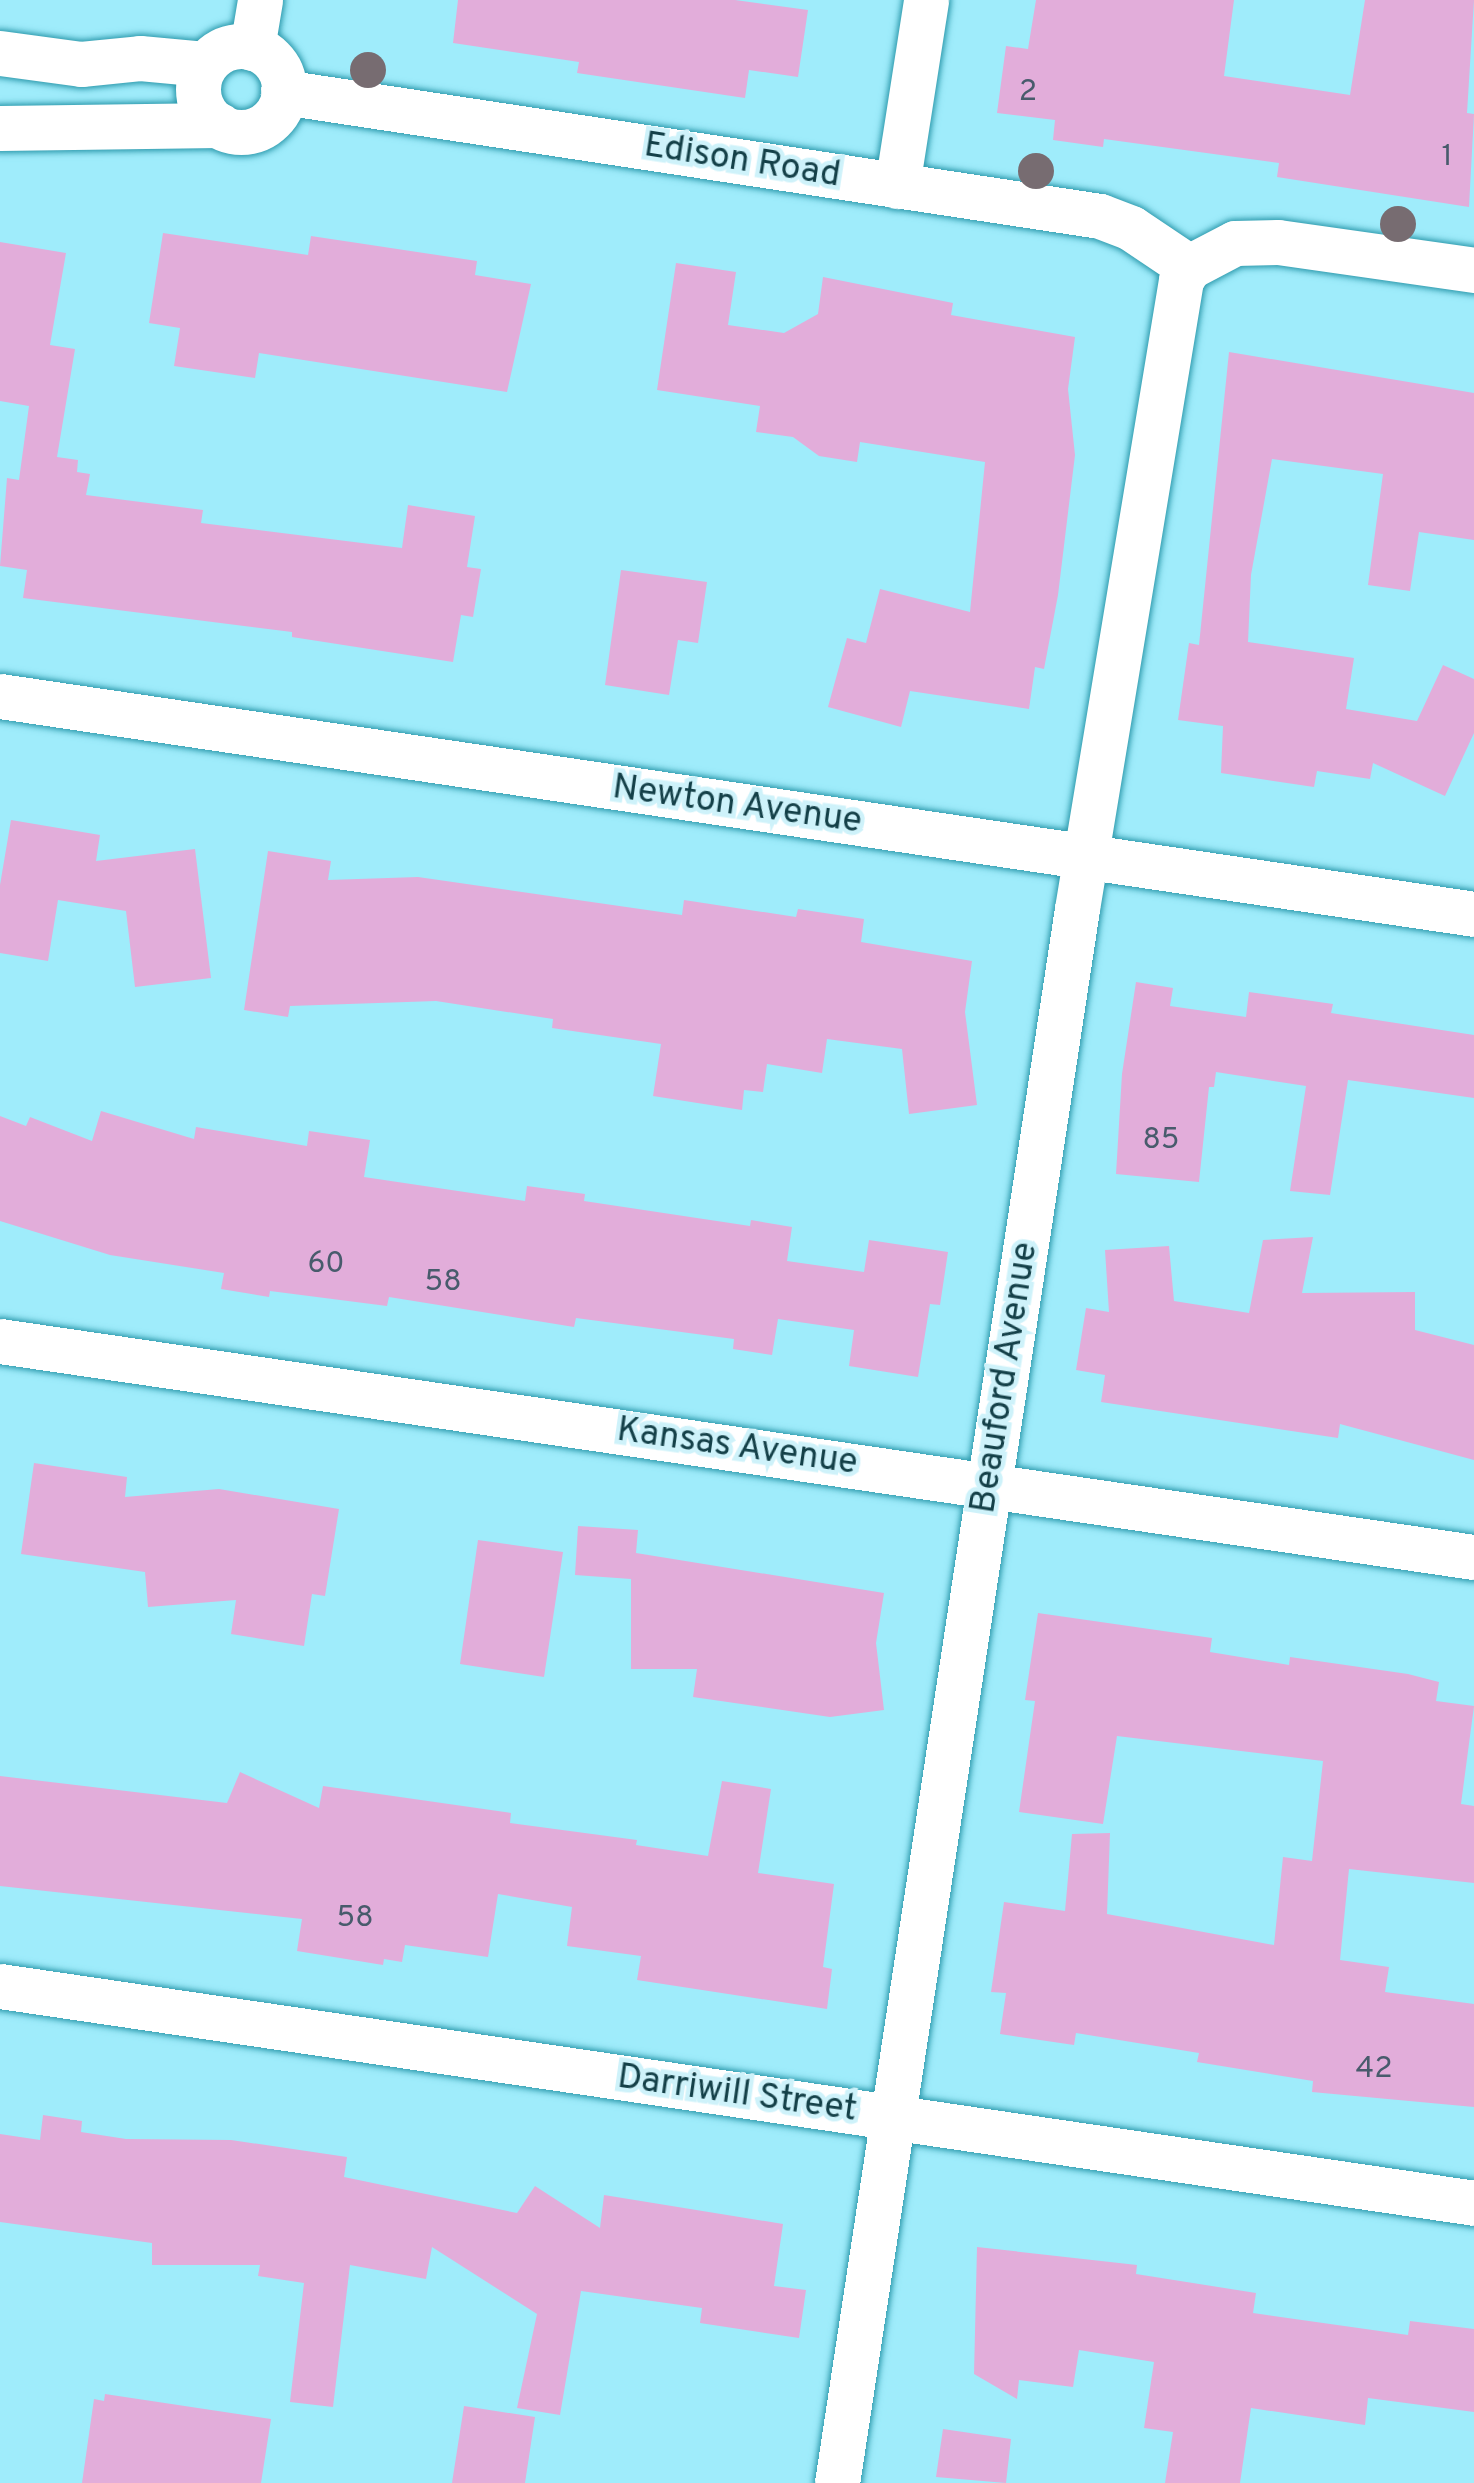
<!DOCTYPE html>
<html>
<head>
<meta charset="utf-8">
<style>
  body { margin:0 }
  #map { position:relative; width:1474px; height:2483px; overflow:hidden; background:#9fecfb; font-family:Overpass,sans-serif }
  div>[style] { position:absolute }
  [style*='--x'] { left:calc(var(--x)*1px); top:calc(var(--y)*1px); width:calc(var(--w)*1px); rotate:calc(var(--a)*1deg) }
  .building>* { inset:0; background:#e2adda }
  .roads { filter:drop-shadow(0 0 3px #2d9aad) drop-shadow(0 0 3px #2d9aad) }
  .minor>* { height:45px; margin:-22.5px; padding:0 22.5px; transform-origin:22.5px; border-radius:22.5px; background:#fff }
  .minor>.ring { margin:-22.5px; padding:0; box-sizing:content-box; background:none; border:45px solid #fff; border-radius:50% }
  .trees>* { width:36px; height:36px; margin:-18px; border-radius:50%; background:#776c71 }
  span { translate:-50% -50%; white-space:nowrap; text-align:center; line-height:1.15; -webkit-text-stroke:9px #cef2fa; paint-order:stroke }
  .number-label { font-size:30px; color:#485b6c }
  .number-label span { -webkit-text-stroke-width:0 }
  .street-label { font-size:36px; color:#144048 }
</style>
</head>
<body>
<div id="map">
  <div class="building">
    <div style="clip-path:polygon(458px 0,735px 0,808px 10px,798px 77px,749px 70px,745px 98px,577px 73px,579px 62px,453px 43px)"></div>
    <div style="clip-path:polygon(1036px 0,1234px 0,1224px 76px,1350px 95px,1365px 0,1474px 0,1467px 113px,1474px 114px,1469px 207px,1277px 177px,1279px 163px,1104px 139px,1103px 147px,1053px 140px,1055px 120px,997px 113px,1006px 46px,1028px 49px)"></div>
    <div style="clip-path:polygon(163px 233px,308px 255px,311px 236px,477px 261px,475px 275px,531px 284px,507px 392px,259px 353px,255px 378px,174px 366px,180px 328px,149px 323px)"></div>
    <div style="clip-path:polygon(0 242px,66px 253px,50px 345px,75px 349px,57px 457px,78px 460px,77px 472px,90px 474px,86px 495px,203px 510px,201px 523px,402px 548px,408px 505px,475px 516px,467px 567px,481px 569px,473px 617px,461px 615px,453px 662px,292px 637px,292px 632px,23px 598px,27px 570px,0 566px,7px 478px,19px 480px,29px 406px,0 401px)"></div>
    <div style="clip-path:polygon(676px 263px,736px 272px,728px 325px,784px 333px,818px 314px,823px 277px,953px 303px,951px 315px,1075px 337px,1068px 389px,1075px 455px,1058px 595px,1044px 669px,1035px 667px,1029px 709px,910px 691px,901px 727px,828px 707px,847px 638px,866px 643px,880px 589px,970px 612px,985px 462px,860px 442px,857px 462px,819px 456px,793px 437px,756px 432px,760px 406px,657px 390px)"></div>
    <div style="clip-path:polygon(1229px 352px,1474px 393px,1474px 540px,1419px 532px,1410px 591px,1368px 585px,1383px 474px,1272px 459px,1251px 575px,1248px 642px,1354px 658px,1346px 709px,1417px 721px,1443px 665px,1474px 679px,1474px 733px,1445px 796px,1373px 763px,1370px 779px,1317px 771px,1314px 787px,1221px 773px,1223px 726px,1178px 720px,1189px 643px,1199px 645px)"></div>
    <div style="clip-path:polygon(621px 570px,707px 582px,698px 643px,678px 640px,669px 695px,605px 685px)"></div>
    <div style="clip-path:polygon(11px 820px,100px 835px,96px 861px,195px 849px,211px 978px,135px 987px,126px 911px,58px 900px,48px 961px,0 953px,0 885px)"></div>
    <div style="clip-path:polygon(268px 851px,331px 861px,328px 880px,418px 877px,682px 915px,684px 900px,796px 917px,798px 909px,864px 919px,861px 942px,972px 961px,965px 1012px,977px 1105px,909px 1114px,902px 1049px,827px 1039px,822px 1073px,767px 1064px,763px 1092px,744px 1090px,742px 1110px,653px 1096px,661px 1044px,552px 1028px,553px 1019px,436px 1001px,290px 1006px,288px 1017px,244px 1010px)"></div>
    <div style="clip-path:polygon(1136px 982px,1173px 988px,1170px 1006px,1246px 1017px,1249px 992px,1333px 1004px,1331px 1013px,1474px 1035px,1474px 1098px,1348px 1080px,1330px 1195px,1290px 1191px,1306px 1086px,1216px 1072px,1214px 1087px,1209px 1087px,1199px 1182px,1116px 1174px,1122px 1074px)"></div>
    <div style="clip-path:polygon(101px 1111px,194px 1139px,196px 1127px,307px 1146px,309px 1131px,370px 1140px,364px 1177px,525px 1201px,527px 1186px,585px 1194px,584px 1201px,750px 1226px,751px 1220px,792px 1227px,787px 1261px,864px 1272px,869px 1240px,948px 1252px,940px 1305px,930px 1304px,918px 1377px,849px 1366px,854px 1330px,778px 1319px,772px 1355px,733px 1349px,734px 1339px,576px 1318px,574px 1327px,389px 1297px,387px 1306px,270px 1291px,269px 1297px,221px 1289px,224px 1273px,110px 1255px,0 1221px,0 1116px,26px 1126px,30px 1117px,92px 1141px)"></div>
    <div style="clip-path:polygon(1313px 1237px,1302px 1293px,1415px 1292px,1415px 1330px,1474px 1345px,1474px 1460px,1340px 1424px,1338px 1438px,1101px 1402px,1105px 1375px,1076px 1370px,1086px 1308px,1109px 1312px,1105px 1250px,1169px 1246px,1174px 1301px,1249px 1313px,1263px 1240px)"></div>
    <div style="clip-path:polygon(34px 1463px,127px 1477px,125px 1497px,219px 1489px,339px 1509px,325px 1596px,312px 1594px,304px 1646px,231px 1634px,236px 1600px,148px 1607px,145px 1572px,21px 1554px)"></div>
    <div style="clip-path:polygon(578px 1526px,638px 1530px,636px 1553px,884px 1593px,876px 1643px,884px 1710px,830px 1717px,693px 1697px,697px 1669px,631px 1669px,631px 1579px,575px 1575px)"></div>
    <div style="clip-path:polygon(478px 1540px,563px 1552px,544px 1677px,460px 1664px)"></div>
    <div style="clip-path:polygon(1038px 1613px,1212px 1638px,1210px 1652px,1289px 1665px,1290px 1657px,1408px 1674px,1439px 1682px,1436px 1701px,1474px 1706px,1461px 1804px,1474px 1806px,1474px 1883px,1349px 1869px,1340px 1960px,1389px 1967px,1385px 1992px,1474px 2004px,1474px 2107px,1312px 2092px,1313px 2081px,1197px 2062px,1199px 2053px,1076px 2033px,1074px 2045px,1000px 2034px,1006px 1993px,991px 1992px,1004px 1902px,1065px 1911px,1072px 1834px,1110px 1833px,1107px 1914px,1274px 1945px,1283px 1857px,1312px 1861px,1323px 1761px,1117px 1736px,1103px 1824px,1019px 1812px,1035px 1701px,1025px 1700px)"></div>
    <div style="clip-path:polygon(240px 1772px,319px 1808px,323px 1786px,511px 1813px,510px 1823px,637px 1840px,636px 1845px,708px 1856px,722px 1781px,771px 1789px,758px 1873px,834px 1884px,823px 1967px,832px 1969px,827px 2009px,637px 1980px,641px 1956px,567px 1946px,572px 1907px,498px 1894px,488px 1957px,405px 1945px,402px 1962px,384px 1959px,383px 1965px,297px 1951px,302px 1919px,0 1886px,0 1776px,227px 1803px)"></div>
    <div style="clip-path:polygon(43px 2115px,82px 2121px,81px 2132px,126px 2139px,231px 2140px,347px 2157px,344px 2177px,517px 2213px,535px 2186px,600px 2228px,604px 2195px,783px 2224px,774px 2286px,806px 2290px,799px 2338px,700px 2323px,702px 2308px,581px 2291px,560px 2415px,517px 2408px,537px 2314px,432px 2247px,426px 2279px,350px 2265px,333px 2407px,290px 2402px,304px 2283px,258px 2276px,260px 2265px,152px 2265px,152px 2243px,0 2222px,0 2134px,40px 2140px)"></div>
    <div style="clip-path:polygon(977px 2247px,1137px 2265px,1136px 2274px,1256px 2293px,1253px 2313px,1408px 2335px,1410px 2321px,1474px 2329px,1474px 2412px,1368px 2398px,1365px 2425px,1251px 2408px,1240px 2483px,1165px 2483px,1173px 2432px,1144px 2428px,1154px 2362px,1079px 2350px,1073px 2387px,1019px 2380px,1017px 2399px,974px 2374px)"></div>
    <div style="clip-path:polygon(105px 2394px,271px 2419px,261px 2483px,82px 2483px,94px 2399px,104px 2401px)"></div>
    <div style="clip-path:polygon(464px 2406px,535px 2417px,525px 2483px,452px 2483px)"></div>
    <div style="clip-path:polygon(943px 2429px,1011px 2439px,1006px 2483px,936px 2477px)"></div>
  </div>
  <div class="roads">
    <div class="minor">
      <div class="ring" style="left:198px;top:46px;width:41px;height:41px"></div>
      <div style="--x:252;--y:48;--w:49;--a:-80.5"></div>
      <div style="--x:0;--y:53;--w:82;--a:7.7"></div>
      <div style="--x:81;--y:64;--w:59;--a:-5.8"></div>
      <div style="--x:140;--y:58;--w:65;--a:5.3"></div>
      <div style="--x:283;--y:92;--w:826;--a:8.63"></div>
      <div style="--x:1100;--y:216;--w:33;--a:21"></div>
      <div style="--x:1131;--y:228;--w:70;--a:33.9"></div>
      <div style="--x:1189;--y:267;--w:15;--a:122"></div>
      <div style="--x:1181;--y:280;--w:638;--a:99.39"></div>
      <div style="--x:1077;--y:909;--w:1592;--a:98.67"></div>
      <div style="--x:0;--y:128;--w:219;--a:-0.8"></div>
      <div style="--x:897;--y:186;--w:188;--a:-81.1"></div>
      <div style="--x:1189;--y:267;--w:52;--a:-27.6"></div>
      <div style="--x:1235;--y:243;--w:43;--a:-1.3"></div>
      <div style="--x:1278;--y:242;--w:198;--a:8.1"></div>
      <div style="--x:0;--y:696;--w:1490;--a:8.41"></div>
      <div style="--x:0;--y:1341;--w:1490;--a:8.34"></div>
      <div style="--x:0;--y:1986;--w:1490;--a:8.37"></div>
    </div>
  </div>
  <div class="trees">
    <div style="left:368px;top:70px"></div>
    <div style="left:1036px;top:171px"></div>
    <div style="left:1398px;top:224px"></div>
  </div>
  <div class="number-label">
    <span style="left:1028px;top:93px">2</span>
    <span style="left:1447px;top:158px">1</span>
    <span style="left:1161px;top:1141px">85</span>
    <span style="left:326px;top:1265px">60</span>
    <span style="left:443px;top:1283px">58</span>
    <span style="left:355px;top:1919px">58</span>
    <span style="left:1374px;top:2070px">42</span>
  </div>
  <div class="street-label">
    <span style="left:742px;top:162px;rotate:9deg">Edison Road</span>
    <span style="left:737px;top:806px;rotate:8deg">Newton Avenue</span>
    <span style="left:1006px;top:1378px;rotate:-81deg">Beauford Avenue</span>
    <span style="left:737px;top:1448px;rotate:8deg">Kansas Avenue</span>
    <span style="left:737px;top:2095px;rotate:8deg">Darriwill Street</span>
  </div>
</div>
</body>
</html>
